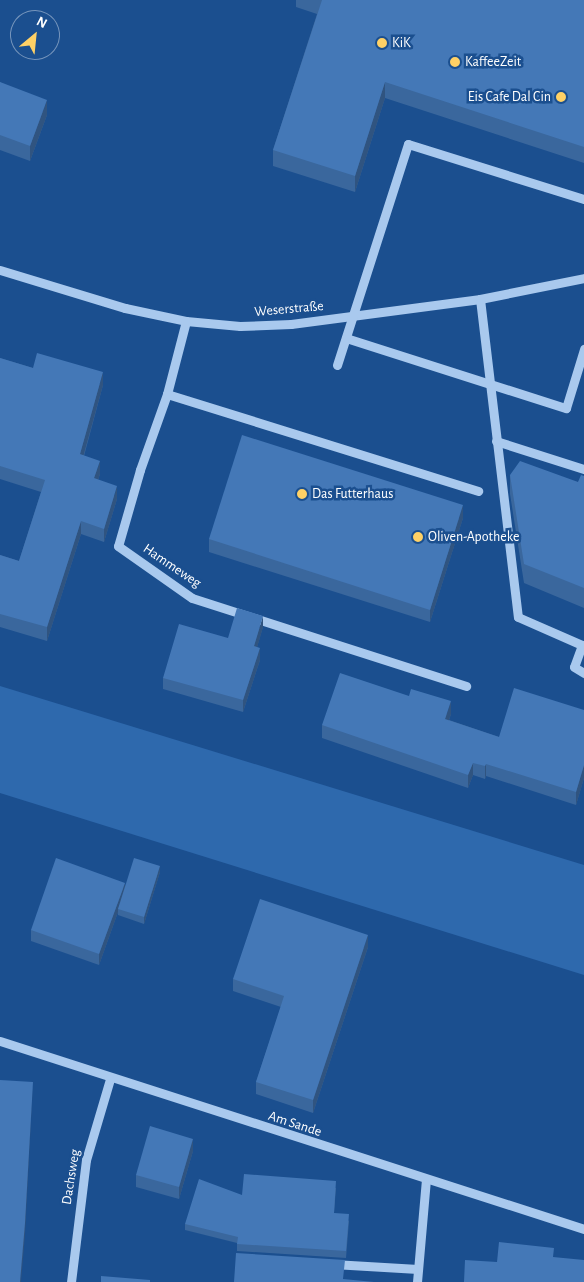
<!DOCTYPE html>
<html>
<head>
<meta charset="utf-8">
<style>
  body { margin:0 }
  #map { position:relative; width:584px; height:1282px; overflow:hidden; background:#1b4f8f; font-family:"Alegreya Sans",sans-serif }
  div>[style] { position:absolute }
  [style*='--x'] { left:calc(var(--x)*1px); top:calc(var(--y)*1px); width:calc(var(--w)*1px); rotate:calc(var(--a)*1deg) }
  .green>* { inset:0; background:#2e69ad }
  .minor>* { height:9px; margin:-4.5px; padding:0 4.5px; transform-origin:4.5px; border-radius:4.5px; background:#a9c9ee }
  .wall>* { inset:0; background:#3a679d }
  .shaded-wall>* { inset:0; background:#305480 }
  .building>* { inset:0; background:#4478b7 }
  .dots>* { width:14px; height:14px; translate:-50% -50%; box-sizing:border-box; border:2px solid #1b4f8f; border-radius:50% }
  span { translate:-50% -50%; white-space:nowrap; text-align:center; line-height:1.15; -webkit-text-stroke:5px #1b4f8f; paint-order:stroke }
  .poi-label { font-size:14px; color:#fff }
  .left { translate:0 -50%; text-align:left }
  .right { translate:-100% -50%; text-align:right }
  .street-label { font-size:14px; color:#fff }
  .north { position:absolute; left:10px; top:10px; width:50px; height:50px; box-sizing:border-box; background:#1b4f8f; border:1px solid #7695bc; border-radius:50%; rotate:28deg; font-size:14px; font-weight:700; line-height:20px; text-align:center; color:#fff }
  .north::after { content:''; display:block; margin:auto; width:18px; height:22px; background:#ffd166; clip-path:polygon(50% 0,100% 100%,50% 72%,0 100%) }
</style>
</head>
<body>
<div id="map">
  <div class="green">
    <div style="clip-path:polygon(0 686px,584px 865px,584px 975px,0 793px)"></div>
  </div>
  <div class="minor">
    <div style="--x:0;--y:270;--w:131;--a:16.9"></div>
    <div style="--x:125;--y:308;--w:62;--a:12"></div>
    <div style="--x:186;--y:321;--w:54;--a:5.3"></div>
    <div style="--x:240;--y:326;--w:51;--a:-2.2"></div>
    <div style="--x:291;--y:324;--w:191;--a:-7.5"></div>
    <div style="--x:480;--y:299;--w:106;--a:-11.4"></div>
    <div style="--x:480;--y:299;--w:320;--a:83.2"></div>
    <div style="--x:518;--y:617;--w:70;--a:23.6"></div>
    <div style="--x:582;--y:645;--w:23;--a:110"></div>
    <div style="--x:574;--y:667;--w:12;--a:31"></div>
    <div style="--x:186;--y:321;--w:75;--a:104.6"></div>
    <div style="--x:167;--y:394;--w:81;--a:109.6"></div>
    <div style="--x:140;--y:470;--w:79;--a:106.1"></div>
    <div style="--x:118;--y:546;--w:90;--a:35.1"></div>
    <div style="--x:192;--y:598;--w:288;--a:17.8"></div>
    <div style="--x:346;--y:338;--w:231;--a:17.7"></div>
    <div style="--x:566;--y:408;--w:62;--a:-73"></div>
    <div style="--x:337;--y:365;--w:232;--a:-72.2"></div>
    <div style="--x:408;--y:144;--w:184;--a:17.4"></div>
    <div style="--x:167;--y:394;--w:326;--a:17.3"></div>
    <div style="--x:496;--y:441;--w:92;--a:17.7"></div>
    <div style="--x:0;--y:1041;--w:614;--a:17.84"></div>
    <div style="--x:333;--y:1264;--w:85;--a:3.4"></div>
    <div style="--x:71;--y:1282;--w:123;--a:-83"></div>
    <div style="--x:86;--y:1160;--w:84;--a:-73.5"></div>
    <div style="--x:417;--y:1282;--w:102;--a:-85"></div>
  </div>
  <div class="wall">
    <div style="clip-path:polygon(296px 0,584px 0,584px 163px,385px 98px,355px 192px,273px 166px,273px 150px,317px 14px,296px 7px)"></div>
    <div style="clip-path:polygon(0 82px,47px 115px,30px 161px,0 150px)"></div>
    <div style="clip-path:polygon(0 358px,33px 368px,103px 385px,84px 456px,100px 474px,98px 480px,117px 499px,104px 542px,81px 534px,47px 641px,0 627px,0 555px,19px 561px,41px 492px,0 479px)"></div>
    <div style="clip-path:polygon(510px 475px,578px 482px,584px 476px,584px 608px,524px 583px,510px 494px)"></div>
    <div style="clip-path:polygon(463px 518px,430px 622px,209px 552px,209px 539px)"></div>
    <div style="clip-path:polygon(263px 627px,257px 647px,260px 660px,243px 712px,163px 689px,163px 678px,228px 638px)"></div>
    <div style="clip-path:polygon(584px 710px,584px 778px,576px 805px,486px 776px,485px 779px,473px 775px,468px 788px,322px 738px,322px 725px,451px 714px,449px 720px,499px 737px)"></div>
    <div style="clip-path:polygon(160px 872px,144px 924px,118px 915px,118px 912px,99px 965px,31px 941px,31px 930px)"></div>
    <div style="clip-path:polygon(368px 947px,313px 1113px,256px 1094px,256px 1082px,281px 1007px,233px 991px,233px 979px)"></div>
    <div style="clip-path:polygon(193px 1151px,179px 1199px,136px 1187px,136px 1175px)"></div>
    <div style="clip-path:polygon(336px 1188px,334px 1213px,349px 1221px,346px 1258px,237px 1251px,237px 1243px,185px 1230px,185px 1224px,242px 1195px)"></div>
  </div>
  <div class="shaded-wall">
    <div style="clip-path:polygon(385px 82px,385px 98px,355px 192px,355px 176px)"></div>
    <div style="clip-path:polygon(47px 100px,47px 115px,30px 161px,30px 146px)"></div>
    <div style="clip-path:polygon(103px 372px,103px 385px,80px 468px,80px 454px)"></div>
    <div style="clip-path:polygon(100px 461px,100px 474px,94px 492px,94px 478px)"></div>
    <div style="clip-path:polygon(117px 486px,117px 499px,104px 542px,104px 529px)"></div>
    <div style="clip-path:polygon(463px 505px,463px 518px,430px 622px,430px 610px)"></div>
    <div style="clip-path:polygon(81px 521px,81px 534px,47px 641px,47px 627px)"></div>
    <div style="clip-path:polygon(263px 616px,263px 627px,254px 658px,254px 646px)"></div>
    <div style="clip-path:polygon(260px 648px,260px 660px,243px 712px,243px 700px)"></div>
    <div style="clip-path:polygon(451px 701px,451px 714px,445px 732px,445px 719px)"></div>
    <div style="clip-path:polygon(473px 763px,473px 775px,468px 788px,468px 775px)"></div>
    <div style="clip-path:polygon(486px 764px,486px 776px,485px 779px,485px 766px)"></div>
    <div style="clip-path:polygon(584px 765px,584px 778px,576px 805px,576px 792px)"></div>
    <div style="clip-path:polygon(160px 866px,160px 872px,144px 924px,144px 917px)"></div>
    <div style="clip-path:polygon(125px 883px,125px 894px,118px 909px,118px 912px,99px 965px,99px 954px)"></div>
    <div style="clip-path:polygon(368px 935px,368px 947px,313px 1113px,313px 1100px)"></div>
    <div style="clip-path:polygon(33px 1082px,25px 1234px,21px 1282px,20px 1282px)"></div>
    <div style="clip-path:polygon(193px 1139px,193px 1151px,179px 1199px,179px 1187px)"></div>
  </div>
  <div class="building">
    <div style="clip-path:polygon(322px 0,584px 0,584px 147px,385px 82px,355px 176px,273px 150px)"></div>
    <div style="clip-path:polygon(0 82px,47px 100px,30px 146px,0 135px)"></div>
    <div style="clip-path:polygon(37px 353px,103px 372px,80px 454px,100px 461px,94px 478px,117px 486px,104px 529px,81px 521px,47px 627px,0 614px,0 555px,19px 561px,45px 480px,0 466px,0 358px,33px 368px)"></div>
    <div style="clip-path:polygon(242px 435px,463px 505px,430px 610px,209px 539px)"></div>
    <div style="clip-path:polygon(520px 461px,578px 482px,581px 475px,584px 476px,584px 588px,524px 564px,510px 475px)"></div>
    <div style="clip-path:polygon(237px 608px,263px 616px,254px 646px,260px 648px,243px 700px,163px 678px,179px 624px,228px 638px)"></div>
    <div style="clip-path:polygon(340px 673px,409px 696px,411px 689px,451px 701px,445px 719px,499px 737px,514px 688px,584px 710px,584px 765px,576px 792px,486px 764px,485px 766px,473px 763px,468px 775px,322px 725px)"></div>
    <div style="clip-path:polygon(56px 858px,125px 883px,99px 954px,31px 930px)"></div>
    <div style="clip-path:polygon(134px 858px,160px 866px,144px 917px,118px 909px)"></div>
    <div style="clip-path:polygon(260px 899px,368px 935px,313px 1100px,256px 1082px,284px 996px,233px 979px)"></div>
    <div style="clip-path:polygon(0 1080px,33px 1082px,25px 1223px,20px 1282px,0 1282px)"></div>
    <div style="clip-path:polygon(150px 1126px,193px 1139px,179px 1187px,136px 1175px)"></div>
    <div style="clip-path:polygon(244px 1174px,336px 1181px,334px 1213px,349px 1214px,346px 1251px,237px 1244px,238px 1237px,185px 1224px,199px 1179px,242px 1195px)"></div>
    <div style="clip-path:polygon(499px 1242px,554px 1248px,553px 1257px,584px 1260px,584px 1282px,464px 1282px,465px 1260px,497px 1262px)"></div>
    <div style="clip-path:polygon(236px 1253px,345px 1260px,343px 1279px,374px 1282px,234px 1282px)"></div>
    <div style="clip-path:polygon(101px 1276px,150px 1280px,150px 1282px,101px 1282px)"></div>
  </div>
  <div class="dots">
    <div style="left:382px;top:43px;background:#ffd166"></div>
    <div style="left:455px;top:62px;background:#ffd166"></div>
    <div style="left:561px;top:97px;background:#ffd166"></div>
    <div style="left:302px;top:494px;background:#ffd166"></div>
    <div style="left:418px;top:537px;background:#ffd166"></div>
  </div>
  <div class="poi-label">
    <span class="left" style="left:392px;top:43px">KiK</span>
    <span class="left" style="left:465px;top:62px">KaffeeZeit</span>
    <span class="right" style="left:551px;top:97px">Eis Cafe Dal Cin</span>
    <span class="left" style="left:312px;top:494px">Das Futterhaus</span>
    <span class="left" style="left:428px;top:537px">Oliven-Apotheke</span>
  </div>
  <div class="street-label">
    <span style="left:289px;top:309px;rotate:-5deg">Weserstraße</span>
    <span style="left:172px;top:566px;rotate:34deg">Hammeweg</span>
    <span style="left:295px;top:1124px;rotate:18deg">Am Sande</span>
    <span style="left:71px;top:1177px;rotate:-81deg">Dachsweg</span>
  </div>
  <div class="north">N</div>
</div>
</body>
</html>
